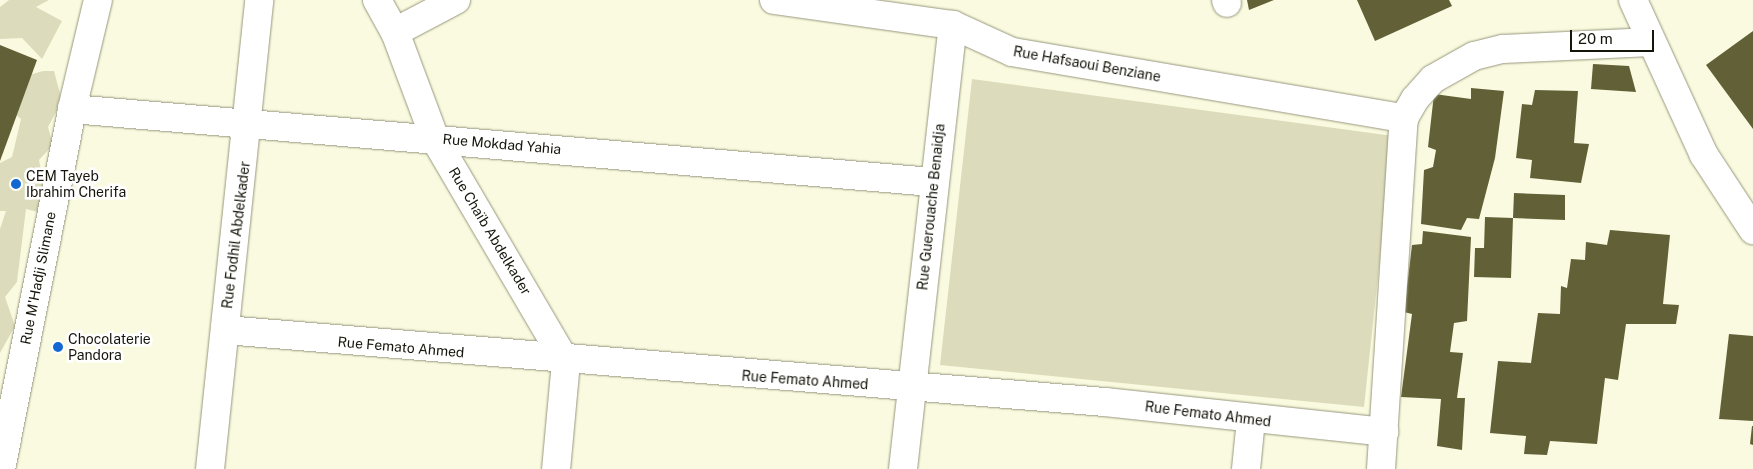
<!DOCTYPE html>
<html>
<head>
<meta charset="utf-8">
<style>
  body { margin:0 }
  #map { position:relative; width:1753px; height:469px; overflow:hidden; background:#fafae0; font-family:"Public Sans",sans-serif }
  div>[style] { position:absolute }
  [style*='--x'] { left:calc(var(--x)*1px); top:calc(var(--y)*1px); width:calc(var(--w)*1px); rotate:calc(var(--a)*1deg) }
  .green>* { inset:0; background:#dcdcbc }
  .building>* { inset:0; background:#616036 }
  .roads { filter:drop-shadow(0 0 1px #97977f) drop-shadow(0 0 1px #97977f) }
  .minor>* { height:28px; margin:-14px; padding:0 14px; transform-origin:14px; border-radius:14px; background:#fff }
  .tertiary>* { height:28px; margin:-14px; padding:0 14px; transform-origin:14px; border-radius:14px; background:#fff }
  .dots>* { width:14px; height:14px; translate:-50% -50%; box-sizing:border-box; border:2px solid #fff; border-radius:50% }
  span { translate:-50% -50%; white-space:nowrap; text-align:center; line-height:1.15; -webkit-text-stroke:5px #fff; paint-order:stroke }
  .street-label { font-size:14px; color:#16150c }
  .poi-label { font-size:14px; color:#16150c }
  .left { translate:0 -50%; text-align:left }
  .scale { position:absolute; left:1570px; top:30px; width:84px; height:22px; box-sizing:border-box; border:2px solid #16150c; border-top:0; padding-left:6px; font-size:15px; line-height:18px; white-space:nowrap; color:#16150c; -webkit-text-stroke:4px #fff; paint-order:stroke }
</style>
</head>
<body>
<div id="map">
  <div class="green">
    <div style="clip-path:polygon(9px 0,49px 0,36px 7px,62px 21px,42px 59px,22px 38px,0 39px,0 7px)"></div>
    <div style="clip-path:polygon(43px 71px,54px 71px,62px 101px,48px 127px,53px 145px,39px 160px,46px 195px,38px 212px,26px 209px,17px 282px,5px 297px,15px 326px,0 353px,0 229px,6px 211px,0 211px,0 163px,12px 157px,21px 119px,5px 106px,22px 77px)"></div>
    <div style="clip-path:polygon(972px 79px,1393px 136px,1364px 407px,940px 365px)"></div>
  </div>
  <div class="building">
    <div style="clip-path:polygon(1247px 0,1274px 0,1249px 10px)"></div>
    <div style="clip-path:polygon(1357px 0,1449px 0,1452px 6px,1375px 41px)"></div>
    <div style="clip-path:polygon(1753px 31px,1753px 129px,1706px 65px)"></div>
    <div style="clip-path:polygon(0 45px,37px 60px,0 161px)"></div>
    <div style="clip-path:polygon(1593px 64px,1629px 66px,1636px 92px,1591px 89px)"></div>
    <div style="clip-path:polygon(1471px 88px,1504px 91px,1495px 158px,1479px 219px,1467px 218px,1461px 230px,1421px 224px,1424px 170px,1433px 167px,1436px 150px,1428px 147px,1434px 94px,1471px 99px)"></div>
    <div style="clip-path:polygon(1535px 90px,1578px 91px,1574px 143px,1589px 144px,1581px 183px,1530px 178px,1532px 160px,1516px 158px,1522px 104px,1532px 105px)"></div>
    <div style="clip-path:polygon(1514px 193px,1565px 195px,1565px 220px,1513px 218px)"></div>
    <div style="clip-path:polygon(1485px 217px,1513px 218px,1511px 278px,1474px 277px,1475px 248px,1484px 248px)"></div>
    <div style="clip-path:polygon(1610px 230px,1670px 235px,1663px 304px,1679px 305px,1676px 324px,1626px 324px,1618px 380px,1605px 378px,1597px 444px,1550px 441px,1547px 455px,1524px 454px,1526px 436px,1490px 433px,1498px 361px,1531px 363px,1538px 313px,1560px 314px,1561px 286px,1567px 288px,1571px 259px,1585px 260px,1586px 242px,1607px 245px)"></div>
    <div style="clip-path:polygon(1423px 231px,1471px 237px,1467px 321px,1454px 323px,1450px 352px,1463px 353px,1457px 398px,1465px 398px,1462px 450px,1437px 446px,1441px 399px,1401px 397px,1412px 314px,1404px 312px,1412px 245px,1422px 244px)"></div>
    <div style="clip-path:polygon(1729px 334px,1753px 336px,1753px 421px,1719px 419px)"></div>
    <div style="clip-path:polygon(1752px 426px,1753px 426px,1753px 445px,1750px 444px)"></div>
  </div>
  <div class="roads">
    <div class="minor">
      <div style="--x:774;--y:0;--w:181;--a:8"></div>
      <div style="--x:953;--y:25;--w:65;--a:24.6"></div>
      <div style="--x:1012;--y:52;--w:398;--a:9.6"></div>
      <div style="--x:1226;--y:0;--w:3;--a:72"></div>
      <div style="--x:395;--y:32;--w:69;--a:-27.7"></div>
      <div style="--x:72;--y:109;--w:864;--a:4.85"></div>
      <div style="--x:225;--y:330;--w:883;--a:4.68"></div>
      <div style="--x:1105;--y:402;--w:281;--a:6.1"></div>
      <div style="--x:1;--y:469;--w:367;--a:-78.8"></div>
      <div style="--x:72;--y:109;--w:112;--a:-76.6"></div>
      <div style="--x:210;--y:469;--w:472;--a:-84"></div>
      <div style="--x:903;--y:469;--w:447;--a:-83.6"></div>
      <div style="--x:1246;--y:469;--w:49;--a:-84.2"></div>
      <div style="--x:1381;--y:469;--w:352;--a:-86.3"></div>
      <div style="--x:1404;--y:118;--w:22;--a:-60"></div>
      <div style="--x:1415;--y:99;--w:27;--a:-48"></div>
      <div style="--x:1433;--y:79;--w:47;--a:-29.3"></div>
      <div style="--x:1474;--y:56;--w:30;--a:-14"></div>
      <div style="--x:1503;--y:49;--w:148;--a:-2.7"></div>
    </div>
    <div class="tertiary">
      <div style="--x:377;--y:0;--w:37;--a:61"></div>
      <div style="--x:395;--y:32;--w:114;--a:69.5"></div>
      <div style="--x:435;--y:139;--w:259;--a:59.6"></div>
      <div style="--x:566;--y:362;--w:107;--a:95.3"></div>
      <div style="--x:1633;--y:0;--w:170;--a:65.4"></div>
      <div style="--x:1704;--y:155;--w:90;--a:56.8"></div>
    </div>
  </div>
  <div class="dots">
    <div style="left:16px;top:184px;background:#1267d0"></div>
    <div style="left:58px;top:347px;background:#1267d0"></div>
  </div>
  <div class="street-label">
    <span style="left:1087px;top:64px;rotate:10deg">Rue Hafsaoui Benziane</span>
    <span style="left:502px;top:144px;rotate:5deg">Rue Mokdad Yahia</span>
    <span style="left:931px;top:207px;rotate:-84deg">Rue Guerouache Benaidja</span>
    <span style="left:490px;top:231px;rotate:59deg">Rue Chaïb Abdelkader</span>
    <span style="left:236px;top:235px;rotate:-83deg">Rue Fodhil Abdelkader</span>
    <span style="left:38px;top:278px;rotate:-79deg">Rue M'Hadji Slimane</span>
    <span style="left:401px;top:347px;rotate:5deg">Rue Femato Ahmed</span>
    <span style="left:805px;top:380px;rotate:4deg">Rue Femato Ahmed</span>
    <span style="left:1208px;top:414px;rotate:7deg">Rue Femato Ahmed</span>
  </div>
  <div class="poi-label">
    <span class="left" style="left:26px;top:184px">CEM Tayeb<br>Ibrahim Cherifa</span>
    <span class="left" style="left:68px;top:347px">Chocolaterie<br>Pandora</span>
  </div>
  <div class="scale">20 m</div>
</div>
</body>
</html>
